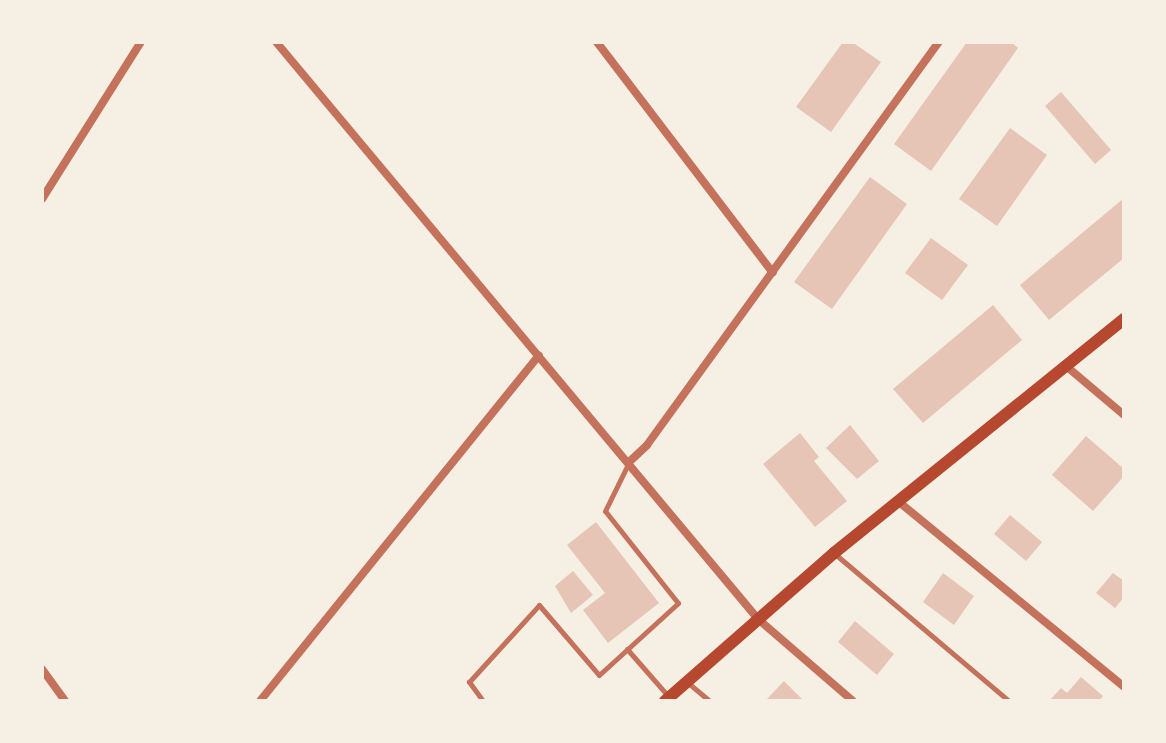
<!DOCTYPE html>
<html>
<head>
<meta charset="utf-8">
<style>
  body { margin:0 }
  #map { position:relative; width:1166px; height:743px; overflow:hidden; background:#f6efe4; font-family:Poppins,sans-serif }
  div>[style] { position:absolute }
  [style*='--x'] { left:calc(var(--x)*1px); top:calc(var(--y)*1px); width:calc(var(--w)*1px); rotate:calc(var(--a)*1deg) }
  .building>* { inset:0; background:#e6c5b7 }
  .service>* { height:5px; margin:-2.5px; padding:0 2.5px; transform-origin:2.5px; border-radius:2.5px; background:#c5725c }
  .minor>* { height:8px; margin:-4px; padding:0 4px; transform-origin:4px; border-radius:4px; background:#c5725c }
  .secondary>* { height:12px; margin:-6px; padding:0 6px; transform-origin:6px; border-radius:6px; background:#b5482f }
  span { translate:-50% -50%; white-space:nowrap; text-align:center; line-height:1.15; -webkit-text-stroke:6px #f6efe4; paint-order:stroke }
  .frame { position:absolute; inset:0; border:44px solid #f6efe4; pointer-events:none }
</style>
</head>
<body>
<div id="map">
  <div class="building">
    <div style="clip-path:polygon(843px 42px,852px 42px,881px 62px,831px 132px,796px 107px)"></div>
    <div style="clip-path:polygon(967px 42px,1011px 42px,1018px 48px,931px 171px,894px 144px)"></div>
    <div style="clip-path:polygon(1061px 92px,1111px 150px,1095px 164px,1045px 106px)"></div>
    <div style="clip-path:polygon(1010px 128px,1047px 155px,997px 226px,959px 199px)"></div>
    <div style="clip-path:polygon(870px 177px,907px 204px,832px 309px,794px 282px)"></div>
    <div style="clip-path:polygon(1124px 198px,1124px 258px,1049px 320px,1020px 285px)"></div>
    <div style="clip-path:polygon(931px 238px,968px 265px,942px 300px,905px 273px)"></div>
    <div style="clip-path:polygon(993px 305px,1022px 340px,923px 423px,893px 389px)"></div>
    <div style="clip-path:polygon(850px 425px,879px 461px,857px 479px,826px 448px)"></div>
    <div style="clip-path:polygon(800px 433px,819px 457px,814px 461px,847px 501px,815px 527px,763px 464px)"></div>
    <div style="clip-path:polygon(1086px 436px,1124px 469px,1124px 476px,1093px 511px,1052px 475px)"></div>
    <div style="clip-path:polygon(1010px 515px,1042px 542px,1026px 561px,994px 534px)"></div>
    <div style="clip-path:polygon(596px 522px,659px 603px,608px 643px,583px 610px,605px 593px,567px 545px)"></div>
    <div style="clip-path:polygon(573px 571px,593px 595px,571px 613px,555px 586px)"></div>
    <div style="clip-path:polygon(943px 573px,974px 596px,954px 625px,923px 602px)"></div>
    <div style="clip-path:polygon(1113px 573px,1124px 581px,1124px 597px,1115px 608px,1096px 593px)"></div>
    <div style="clip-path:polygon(855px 621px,894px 654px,877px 675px,838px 642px)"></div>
    <div style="clip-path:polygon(1081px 677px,1103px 696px,1099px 701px,1049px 701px,1061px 688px,1067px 693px)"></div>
    <div style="clip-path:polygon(784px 681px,804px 701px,765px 701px)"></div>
  </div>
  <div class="service">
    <div style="--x:835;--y:554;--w:228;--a:40.2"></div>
    <div style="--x:627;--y:649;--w:62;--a:48.9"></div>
    <div style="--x:687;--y:682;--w:30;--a:40"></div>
    <div style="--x:483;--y:701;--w:24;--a:-126"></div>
    <div style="--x:469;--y:682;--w:104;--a:-47.7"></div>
    <div style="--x:539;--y:605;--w:92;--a:49.4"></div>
    <div style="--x:599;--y:675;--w:107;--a:-42.3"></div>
    <div style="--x:678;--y:603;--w:117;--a:-128.4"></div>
    <div style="--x:605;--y:511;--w:52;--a:-63.9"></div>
  </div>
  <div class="minor">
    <div style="--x:276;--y:42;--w:752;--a:50.13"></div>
    <div style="--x:758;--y:619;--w:125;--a:40.8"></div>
    <div style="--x:597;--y:42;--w:290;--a:52.7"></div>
    <div style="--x:42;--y:199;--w:186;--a:-57.8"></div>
    <div style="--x:1066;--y:366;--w:76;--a:40.2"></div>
    <div style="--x:628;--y:463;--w:26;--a:-43"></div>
    <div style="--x:647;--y:445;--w:498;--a:-54.1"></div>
    <div style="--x:899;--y:502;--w:291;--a:39.4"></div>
    <div style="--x:42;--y:669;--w:39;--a:54"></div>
    <div style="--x:260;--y:701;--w:444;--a:-51.1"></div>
  </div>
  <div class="secondary">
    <div style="--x:665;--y:701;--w:225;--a:-41.2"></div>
    <div style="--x:834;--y:553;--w:373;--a:-38.9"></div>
  </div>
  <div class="frame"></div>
</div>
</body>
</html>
